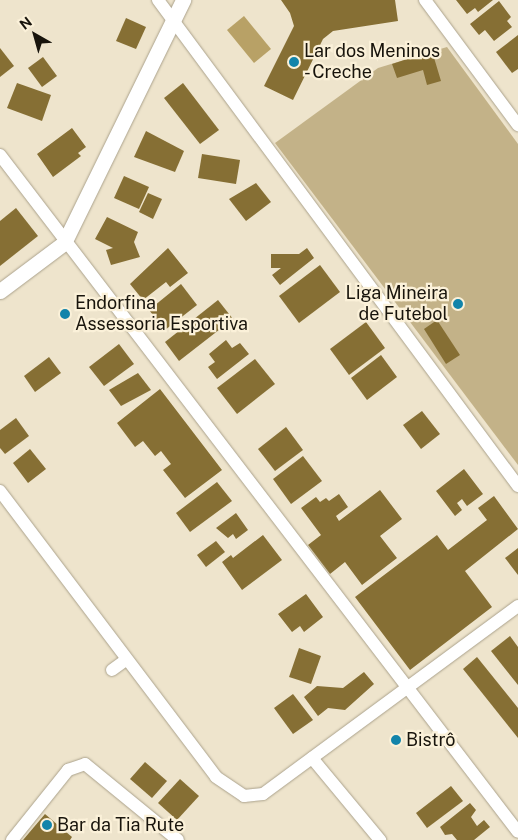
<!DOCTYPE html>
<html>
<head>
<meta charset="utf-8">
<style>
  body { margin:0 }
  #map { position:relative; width:518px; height:840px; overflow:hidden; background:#eee4cc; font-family:"Public Sans",sans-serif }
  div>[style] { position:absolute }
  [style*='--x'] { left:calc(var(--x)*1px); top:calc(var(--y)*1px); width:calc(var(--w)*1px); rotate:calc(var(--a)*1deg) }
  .green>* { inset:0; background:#c3b288 }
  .water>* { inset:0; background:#b8a166 }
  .building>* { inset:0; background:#866f34 }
  .roads { filter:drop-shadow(0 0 1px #aba28c) drop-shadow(0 0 1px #aba28c) }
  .minor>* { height:12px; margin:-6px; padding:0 6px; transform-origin:6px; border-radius:6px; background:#fff }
  .tertiary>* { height:15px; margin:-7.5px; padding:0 7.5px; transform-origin:7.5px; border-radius:7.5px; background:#fff }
  .dots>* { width:14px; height:14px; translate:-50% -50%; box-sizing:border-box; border:2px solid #fbf1d9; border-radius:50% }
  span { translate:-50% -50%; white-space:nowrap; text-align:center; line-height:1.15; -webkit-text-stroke:4.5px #fbf1d9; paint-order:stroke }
  .poi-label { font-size:18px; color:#18140c }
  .left { translate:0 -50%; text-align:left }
  .right { translate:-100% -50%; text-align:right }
  .north { position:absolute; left:10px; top:10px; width:50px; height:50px; -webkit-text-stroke:4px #fbf1d9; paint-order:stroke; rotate:322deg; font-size:14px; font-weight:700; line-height:20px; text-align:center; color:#18140c }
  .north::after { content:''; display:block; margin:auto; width:18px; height:22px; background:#18140c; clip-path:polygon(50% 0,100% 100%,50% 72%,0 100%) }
</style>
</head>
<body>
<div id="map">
  <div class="green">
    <div style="clip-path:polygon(447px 47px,518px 144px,518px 465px,275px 143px,378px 68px)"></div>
  </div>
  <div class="water">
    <div style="clip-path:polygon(244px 16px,271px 49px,254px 63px,227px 30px)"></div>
  </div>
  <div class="building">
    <div style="clip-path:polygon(281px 0,395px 0,398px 21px,333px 31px,323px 39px,293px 100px,264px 86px,294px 26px,290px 13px)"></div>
    <div style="clip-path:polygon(456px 0,493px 0,478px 12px,475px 8px,467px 14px)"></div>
    <div style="clip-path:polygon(499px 1px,511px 17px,507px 21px,512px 27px,494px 41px,485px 30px,479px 35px,470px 24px)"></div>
    <div style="clip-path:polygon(126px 18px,146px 27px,136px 49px,116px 41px)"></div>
    <div style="clip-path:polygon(518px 35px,518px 69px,512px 73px,496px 52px)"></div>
    <div style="clip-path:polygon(0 48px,14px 66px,0 77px)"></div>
    <div style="clip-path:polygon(432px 51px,441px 81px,427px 85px,423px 70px,397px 78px,392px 64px)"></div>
    <div style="clip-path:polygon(43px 57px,57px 76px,42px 87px,28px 68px)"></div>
    <div style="clip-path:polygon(17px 83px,51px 95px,42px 121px,7px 108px)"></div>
    <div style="clip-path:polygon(183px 83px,219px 130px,200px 144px,164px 98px)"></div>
    <div style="clip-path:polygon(72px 128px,86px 147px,78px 153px,81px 156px,53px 177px,37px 154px)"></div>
    <div style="clip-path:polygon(146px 131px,184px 151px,175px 172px,134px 157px)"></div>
    <div style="clip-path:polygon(202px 154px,240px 160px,236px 184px,198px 178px)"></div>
    <div style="clip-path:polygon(124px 176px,149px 187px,139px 209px,114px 198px)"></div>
    <div style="clip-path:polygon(256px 183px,271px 202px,246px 221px,229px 199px)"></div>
    <div style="clip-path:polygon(148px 193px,162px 199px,153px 219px,139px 212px)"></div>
    <div style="clip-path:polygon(16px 208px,38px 236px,0 266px,0 221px)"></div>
    <div style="clip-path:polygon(107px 217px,138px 232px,134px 242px,140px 257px,111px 265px,106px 250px,113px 248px,95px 239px)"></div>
    <div style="clip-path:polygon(168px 248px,188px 273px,170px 287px,166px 282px,143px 300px,130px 284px)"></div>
    <div style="clip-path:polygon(307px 248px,314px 258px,280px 285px,272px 275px,281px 268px,271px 268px,271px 254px,299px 254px)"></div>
    <div style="clip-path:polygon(320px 265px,340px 292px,299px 323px,279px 296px)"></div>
    <div style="clip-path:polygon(181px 284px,197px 305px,165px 330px,149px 310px)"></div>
    <div style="clip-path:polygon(218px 300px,233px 319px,179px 361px,165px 342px)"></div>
    <div style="clip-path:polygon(437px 320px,460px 355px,446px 364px,424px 329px)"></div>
    <div style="clip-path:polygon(366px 322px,385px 348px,349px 375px,330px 349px)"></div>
    <div style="clip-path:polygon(226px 340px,232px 348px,240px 343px,249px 354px,217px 379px,208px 367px,215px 362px,209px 354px)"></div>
    <div style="clip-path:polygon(119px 344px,134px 364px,104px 386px,89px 367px)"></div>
    <div style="clip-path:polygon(381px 355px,397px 377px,367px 400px,351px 378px)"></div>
    <div style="clip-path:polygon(49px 357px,61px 373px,35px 392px,24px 376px)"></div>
    <div style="clip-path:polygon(255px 359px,275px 384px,237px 414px,217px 388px)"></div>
    <div style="clip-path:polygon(138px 373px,151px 390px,121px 406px,109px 390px)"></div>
    <div style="clip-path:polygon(160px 389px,222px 470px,185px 498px,163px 470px,171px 464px,161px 451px,155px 456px,143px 441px,135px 447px,117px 423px)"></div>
    <div style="clip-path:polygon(422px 411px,440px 434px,421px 449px,403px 425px)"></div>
    <div style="clip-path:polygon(16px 418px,29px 436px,5px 454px,0 448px,0 430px)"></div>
    <div style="clip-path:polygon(286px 427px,303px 450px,275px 471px,258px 449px)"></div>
    <div style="clip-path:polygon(30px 449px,46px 469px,28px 483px,13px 463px)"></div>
    <div style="clip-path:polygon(303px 456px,322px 481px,291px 504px,273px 479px)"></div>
    <div style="clip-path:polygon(464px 469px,483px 494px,467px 506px,462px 499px,457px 503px,462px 510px,455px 516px,436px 491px)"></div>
    <div style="clip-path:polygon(217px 482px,232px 501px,190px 532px,176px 513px)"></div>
    <div style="clip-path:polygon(380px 490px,402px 519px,380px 536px,397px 558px,362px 585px,345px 562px,330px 574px,308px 545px,321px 535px,301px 508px,316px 497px,320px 502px,326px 498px,329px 501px,339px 494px,348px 507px,336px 516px,339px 521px)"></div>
    <div style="clip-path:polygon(494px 496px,518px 529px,465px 571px,492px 607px,410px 670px,355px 597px,437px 535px,448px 550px,487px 520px,478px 508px)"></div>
    <div style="clip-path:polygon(236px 513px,248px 530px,236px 539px,233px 534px,228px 538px,216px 528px)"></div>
    <div style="clip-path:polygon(263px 535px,282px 560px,242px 590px,222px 562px,231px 555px,233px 558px)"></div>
    <div style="clip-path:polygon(216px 541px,225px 552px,206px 567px,197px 555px)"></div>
    <div style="clip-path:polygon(518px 548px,518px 575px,505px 558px)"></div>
    <div style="clip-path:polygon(306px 594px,323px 617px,304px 632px,300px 626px,292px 632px,278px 614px)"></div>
    <div style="clip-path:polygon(510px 636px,518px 647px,518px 685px,491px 651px)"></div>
    <div style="clip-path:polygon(299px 648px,321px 656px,311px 684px,289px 677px)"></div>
    <div style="clip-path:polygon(477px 657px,518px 708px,518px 738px,463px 669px)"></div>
    <div style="clip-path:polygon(364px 672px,374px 684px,345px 710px,328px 708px,318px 716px,304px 697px,317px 686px,343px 688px)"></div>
    <div style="clip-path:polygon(293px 694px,313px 720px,293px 734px,274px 708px)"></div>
    <div style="clip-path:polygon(145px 762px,167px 781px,152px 798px,130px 779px)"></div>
    <div style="clip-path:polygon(180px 779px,199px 796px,177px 820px,158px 803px)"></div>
    <div style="clip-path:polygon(451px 786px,463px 801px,427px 828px,416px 813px)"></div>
    <div style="clip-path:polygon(470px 803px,476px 810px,471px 817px,477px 826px,484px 820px,490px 827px,474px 840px,457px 840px,452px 834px,445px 835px,440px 827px)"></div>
    <div style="clip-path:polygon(45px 814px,72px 837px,70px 840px,23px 840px)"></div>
  </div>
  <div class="roads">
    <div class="minor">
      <div style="--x:158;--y:0;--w:605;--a:53.47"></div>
      <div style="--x:425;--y:0;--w:156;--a:53.4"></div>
      <div style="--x:0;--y:155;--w:852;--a:52.58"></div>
      <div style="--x:0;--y:491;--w:358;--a:52.9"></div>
      <div style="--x:216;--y:777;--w:34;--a:34"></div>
      <div style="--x:244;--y:796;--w:19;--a:-6"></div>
      <div style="--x:263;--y:794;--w:317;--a:-36.4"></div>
      <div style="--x:112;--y:670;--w:17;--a:-36"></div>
      <div style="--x:312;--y:758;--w:107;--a:50.3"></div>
      <div style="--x:12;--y:840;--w:90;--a:-51.3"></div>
      <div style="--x:68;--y:770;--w:18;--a:-19"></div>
      <div style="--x:85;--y:764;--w:120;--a:39.3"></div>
    </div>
    <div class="tertiary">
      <div style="--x:0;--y:291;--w:80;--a:-36.9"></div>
      <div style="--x:64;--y:243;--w:271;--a:-63.9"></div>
    </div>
  </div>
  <div class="dots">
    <div style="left:294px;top:62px;background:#1284aa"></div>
    <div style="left:458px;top:304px;background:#1284aa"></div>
    <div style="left:65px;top:314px;background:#1284aa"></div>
    <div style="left:396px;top:740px;background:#1284aa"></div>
    <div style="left:47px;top:825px;background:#1284aa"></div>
  </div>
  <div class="poi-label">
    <span class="left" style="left:304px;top:62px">Lar dos Meninos<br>- Creche</span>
    <span class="right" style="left:448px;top:304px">Liga Mineira<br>de Futebol</span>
    <span class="left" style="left:75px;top:314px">Endorfina<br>Assessoria Esportiva</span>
    <span class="left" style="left:406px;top:740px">Bistrô</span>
    <span class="left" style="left:57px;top:825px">Bar da Tia Rute</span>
  </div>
  <div class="north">N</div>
</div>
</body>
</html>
